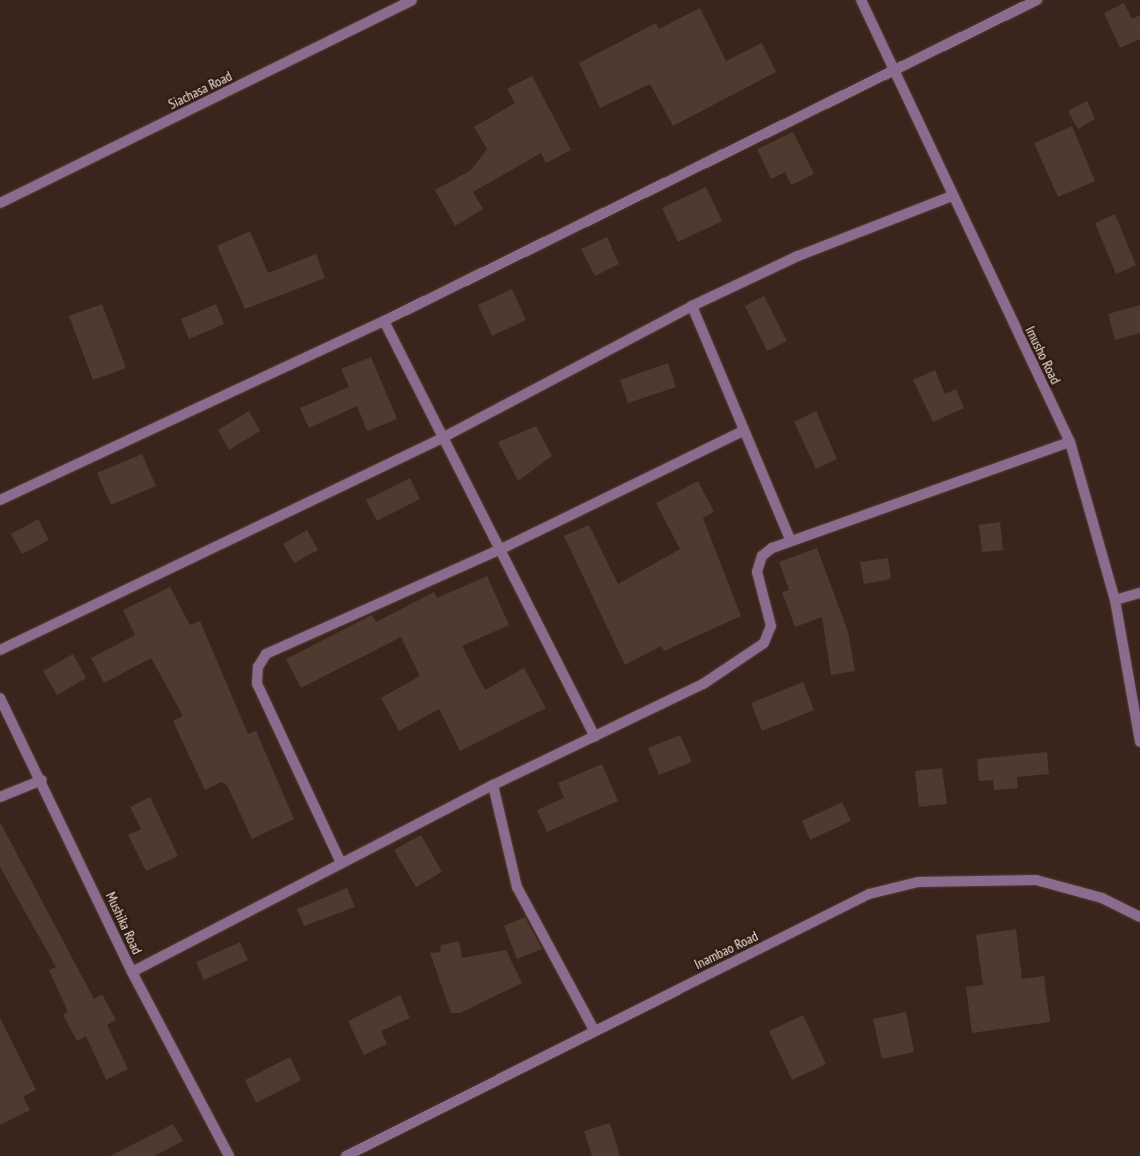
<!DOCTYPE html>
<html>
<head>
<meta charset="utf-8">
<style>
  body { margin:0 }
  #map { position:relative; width:1140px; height:1156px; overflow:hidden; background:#3a251c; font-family:"PT Sans Narrow",sans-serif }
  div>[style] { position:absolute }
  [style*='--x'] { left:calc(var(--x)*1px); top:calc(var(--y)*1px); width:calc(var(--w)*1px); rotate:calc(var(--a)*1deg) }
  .building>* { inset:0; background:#4f3a30 }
  .roads { filter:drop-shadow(0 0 1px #544037) drop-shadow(0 0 1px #544037) }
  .minor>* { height:10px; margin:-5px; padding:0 5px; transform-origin:5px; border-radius:5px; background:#8c6c8e }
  span { translate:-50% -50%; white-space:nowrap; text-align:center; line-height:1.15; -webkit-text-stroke:5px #2f1c13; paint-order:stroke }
  .street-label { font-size:14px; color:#f3e5df }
</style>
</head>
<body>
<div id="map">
  <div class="building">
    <div style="clip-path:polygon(1124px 3px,1132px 19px,1140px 15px,1140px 39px,1120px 48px,1104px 13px)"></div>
    <div style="clip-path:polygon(700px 8px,726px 61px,762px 43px,776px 72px,673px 126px,650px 84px,600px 108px,579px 63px,656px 23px,659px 29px)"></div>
    <div style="clip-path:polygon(532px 76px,571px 150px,546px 163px,541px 153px,473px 192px,483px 209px,455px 226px,435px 190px,471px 170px,487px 149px,474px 127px,515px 103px,507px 89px)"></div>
    <div style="clip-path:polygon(1087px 101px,1095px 119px,1078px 129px,1068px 111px)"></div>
    <div style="clip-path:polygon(1072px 126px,1095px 181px,1058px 197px,1034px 143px)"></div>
    <div style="clip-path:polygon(793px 132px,814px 174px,791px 185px,785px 172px,771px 179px,757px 149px)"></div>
    <div style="clip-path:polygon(706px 187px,722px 221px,678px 242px,662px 208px)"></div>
    <div style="clip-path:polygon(1115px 214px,1136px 265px,1116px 274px,1095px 223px)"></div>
    <div style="clip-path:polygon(250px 231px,268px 273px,316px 254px,325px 278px,245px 309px,217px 246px)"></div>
    <div style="clip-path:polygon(607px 237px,619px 264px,595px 276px,581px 249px)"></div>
    <div style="clip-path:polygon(512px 289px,526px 320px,492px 336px,478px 305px)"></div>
    <div style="clip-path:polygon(764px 296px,787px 341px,767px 351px,745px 306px)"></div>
    <div style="clip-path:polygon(102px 304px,126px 368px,93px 380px,69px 316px)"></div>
    <div style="clip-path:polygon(216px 304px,224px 324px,189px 339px,181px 319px)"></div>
    <div style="clip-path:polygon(1140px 305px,1140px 333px,1115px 340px,1108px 314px)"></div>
    <div style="clip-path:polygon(371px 357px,397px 419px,367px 431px,357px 406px,309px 428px,300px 408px,349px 387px,341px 369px)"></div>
    <div style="clip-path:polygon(668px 363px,676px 387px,628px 403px,620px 380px)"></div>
    <div style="clip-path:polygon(935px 370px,945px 394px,956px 389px,964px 408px,933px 422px,913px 380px)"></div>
    <div style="clip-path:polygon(249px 411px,260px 431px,229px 450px,218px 430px)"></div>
    <div style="clip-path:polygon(816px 411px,837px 459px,816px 469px,794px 422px)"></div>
    <div style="clip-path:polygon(536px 426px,552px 456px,518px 481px,498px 442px)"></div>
    <div style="clip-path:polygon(142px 454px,156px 486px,111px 505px,97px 473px)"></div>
    <div style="clip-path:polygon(410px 478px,420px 499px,377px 521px,366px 500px)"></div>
    <div style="clip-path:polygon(698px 481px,714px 512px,703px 518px,741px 616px,664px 651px,661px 646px,625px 665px,564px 536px,589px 525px,618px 584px,680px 549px,656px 503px)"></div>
    <div style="clip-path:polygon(38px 519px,49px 540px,22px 554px,11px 534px)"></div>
    <div style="clip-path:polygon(1000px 522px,1003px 550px,982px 552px,979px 525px)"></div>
    <div style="clip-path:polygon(307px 530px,318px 550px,294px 563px,283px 544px)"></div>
    <div style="clip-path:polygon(817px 548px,848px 632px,855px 671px,831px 675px,822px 617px,795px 627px,782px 592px,789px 590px,779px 562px)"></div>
    <div style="clip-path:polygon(888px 558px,891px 579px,864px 584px,860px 562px)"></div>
    <div style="clip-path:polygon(487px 576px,509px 625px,462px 646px,485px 690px,524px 668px,546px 708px,460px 751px,439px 709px,399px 731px,381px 698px,420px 676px,401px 637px,301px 688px,286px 659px,372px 615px,376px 622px,434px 592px,437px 598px)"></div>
    <div style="clip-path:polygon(170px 587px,190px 625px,200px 621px,248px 734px,256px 731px,294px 819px,252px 839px,227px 785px,221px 782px,205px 790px,173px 721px,183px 716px,151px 658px,104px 683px,91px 658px,135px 635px,123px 610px)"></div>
    <div style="clip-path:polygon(73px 654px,86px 678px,57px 695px,43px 671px)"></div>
    <div style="clip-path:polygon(803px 682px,814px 710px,762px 731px,751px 703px)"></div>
    <div style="clip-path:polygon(680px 735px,692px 762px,659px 775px,648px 748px)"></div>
    <div style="clip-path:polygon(1047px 752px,1049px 774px,1017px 777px,1018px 788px,994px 790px,993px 780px,979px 781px,977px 759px)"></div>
    <div style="clip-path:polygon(602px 764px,618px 801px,547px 832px,537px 810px,564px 798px,558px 783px)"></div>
    <div style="clip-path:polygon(942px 768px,947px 804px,919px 807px,915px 771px)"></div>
    <div style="clip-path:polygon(150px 797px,178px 856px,146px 871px,128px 835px,141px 829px,130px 807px)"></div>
    <div style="clip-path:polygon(842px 802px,851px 821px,810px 840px,802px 821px)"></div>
    <div style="clip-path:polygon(0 822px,94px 999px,102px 994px,116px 1020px,107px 1025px,128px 1069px,106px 1080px,86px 1036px,77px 1041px,63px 1015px,68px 1012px,49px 970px,56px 967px,0 867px)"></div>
    <div style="clip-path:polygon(421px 835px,442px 872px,416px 887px,394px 850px)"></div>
    <div style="clip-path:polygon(347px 888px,355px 907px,304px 926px,297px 909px)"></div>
    <div style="clip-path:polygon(525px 917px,542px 949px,517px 959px,504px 926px)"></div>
    <div style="clip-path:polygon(1016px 929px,1022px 979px,1044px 976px,1050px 1022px,972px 1033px,966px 987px,983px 985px,976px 935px)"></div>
    <div style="clip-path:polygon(459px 941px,462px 958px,506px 950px,522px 983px,460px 1013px,451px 1013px,430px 953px,440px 952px,441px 945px)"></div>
    <div style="clip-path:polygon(240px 942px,248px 960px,204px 980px,196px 962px)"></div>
    <div style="clip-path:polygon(400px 995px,410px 1018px,381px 1031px,387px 1044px,364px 1055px,348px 1021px)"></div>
    <div style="clip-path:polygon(906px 1012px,914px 1052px,882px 1059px,873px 1019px)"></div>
    <div style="clip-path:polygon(803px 1015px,826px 1064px,792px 1080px,769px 1031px)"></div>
    <div style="clip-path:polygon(0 1018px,36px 1090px,23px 1097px,30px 1110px,0 1125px)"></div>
    <div style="clip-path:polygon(290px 1057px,301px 1080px,256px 1103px,245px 1080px)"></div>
    <div style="clip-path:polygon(610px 1123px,620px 1156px,592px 1156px,584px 1131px)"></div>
    <div style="clip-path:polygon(173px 1124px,183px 1141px,154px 1156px,110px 1156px)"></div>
  </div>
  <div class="roads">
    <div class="minor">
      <div style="--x:861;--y:0;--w:489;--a:64.7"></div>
      <div style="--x:1070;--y:442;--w:164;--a:74.1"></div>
      <div style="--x:1115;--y:600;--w:144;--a:80"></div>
      <div style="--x:0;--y:203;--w:459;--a:-26.2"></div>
      <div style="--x:692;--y:306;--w:253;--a:67.2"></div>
      <div style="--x:384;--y:321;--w:466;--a:63.1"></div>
      <div style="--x:0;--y:500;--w:424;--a:-25"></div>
      <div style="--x:384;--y:321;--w:728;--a:-26.18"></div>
      <div style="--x:1115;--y:600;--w:26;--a:-16"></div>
      <div style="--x:0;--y:650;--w:490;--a:-25.6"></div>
      <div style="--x:442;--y:438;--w:283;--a:-27.8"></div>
      <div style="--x:692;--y:306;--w:117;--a:-25.3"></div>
      <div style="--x:798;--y:256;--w:165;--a:-21.3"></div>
      <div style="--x:0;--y:698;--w:304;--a:64.3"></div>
      <div style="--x:132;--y:972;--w:208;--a:62.2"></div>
      <div style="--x:493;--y:785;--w:105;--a:76.8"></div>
      <div style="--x:517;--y:887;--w:162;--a:61.7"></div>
      <div style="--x:0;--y:797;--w:45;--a:-22"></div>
      <div style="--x:341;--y:863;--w:198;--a:-115.1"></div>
      <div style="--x:257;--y:684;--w:17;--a:-87"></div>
      <div style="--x:258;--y:667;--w:15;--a:-58"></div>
      <div style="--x:266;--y:654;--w:255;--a:-24.1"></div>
      <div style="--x:499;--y:550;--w:271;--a:-26"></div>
      <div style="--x:132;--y:972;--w:407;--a:-27.4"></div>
      <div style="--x:493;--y:785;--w:233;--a:-25.7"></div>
      <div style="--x:703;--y:684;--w:73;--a:-33.9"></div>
      <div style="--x:764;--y:643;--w:18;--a:-68"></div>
      <div style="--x:771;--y:626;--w:56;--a:-104.5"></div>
      <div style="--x:757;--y:572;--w:17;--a:-73"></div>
      <div style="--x:762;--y:556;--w:13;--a:-39"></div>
      <div style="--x:772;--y:548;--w:316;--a:-19.6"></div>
      <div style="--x:346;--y:1156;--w:585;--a:-26.61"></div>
      <div style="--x:869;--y:894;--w:50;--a:-13.8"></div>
      <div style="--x:918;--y:882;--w:118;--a:-1"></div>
      <div style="--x:1036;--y:880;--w:68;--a:15.3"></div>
      <div style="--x:1102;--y:898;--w:42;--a:26.6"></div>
    </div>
  </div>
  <div class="street-label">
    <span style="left:200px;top:90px;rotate:-26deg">Siachasa Road</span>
    <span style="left:1043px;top:355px;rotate:64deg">Imusho Road</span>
    <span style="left:124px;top:923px;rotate:65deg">Mushika Road</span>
    <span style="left:726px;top:950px;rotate:-26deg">Inambao Road</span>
  </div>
</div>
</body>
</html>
